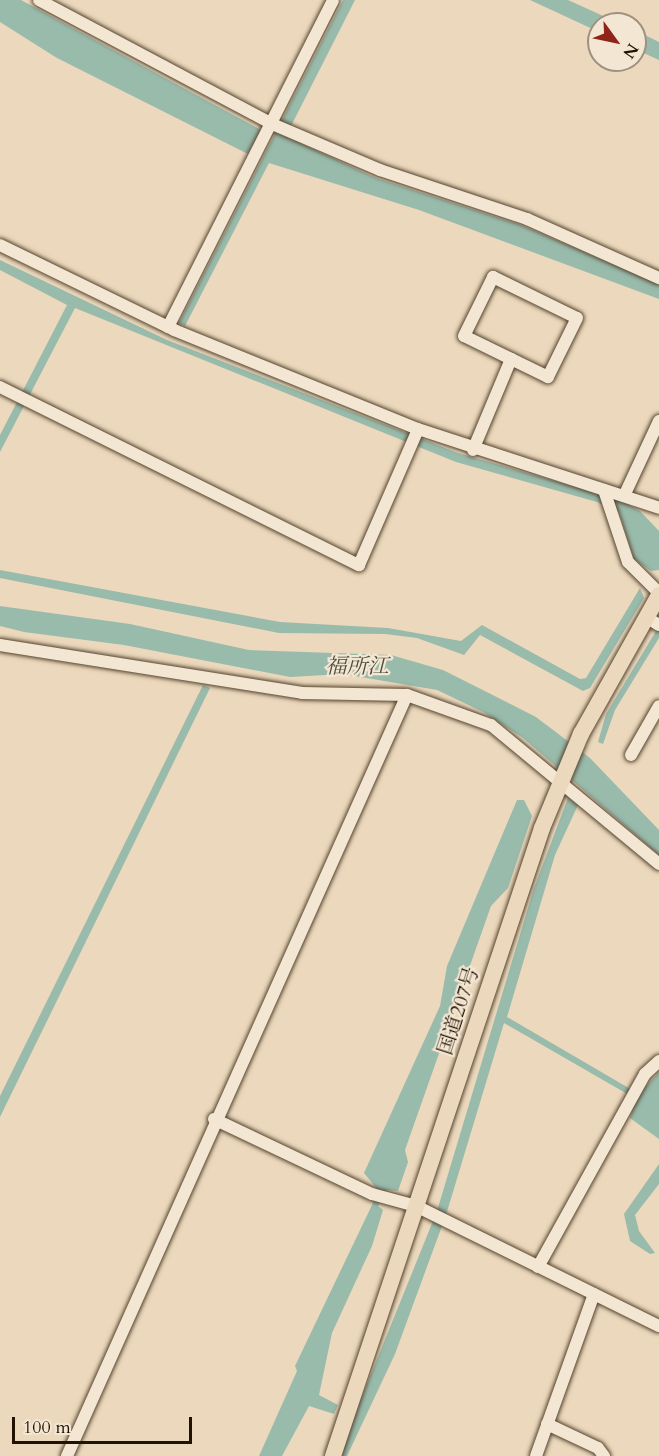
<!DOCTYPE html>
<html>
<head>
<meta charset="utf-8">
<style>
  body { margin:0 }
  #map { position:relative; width:659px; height:1456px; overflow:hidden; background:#ecd8bc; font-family:Cardo,"Noto Serif JP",serif }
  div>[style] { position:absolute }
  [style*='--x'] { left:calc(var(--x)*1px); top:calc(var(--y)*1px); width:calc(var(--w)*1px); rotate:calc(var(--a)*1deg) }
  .water>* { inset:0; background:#99bbac }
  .roads { filter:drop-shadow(0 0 2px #54442f) drop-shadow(0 0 2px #54442f) }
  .minor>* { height:12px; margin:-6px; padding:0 6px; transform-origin:6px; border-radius:6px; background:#f3e6d3 }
  .highway>* { height:16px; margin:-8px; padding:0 8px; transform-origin:8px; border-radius:8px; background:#ecd8bc }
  span { translate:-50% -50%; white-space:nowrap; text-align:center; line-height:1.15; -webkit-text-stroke:4.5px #f3e6d3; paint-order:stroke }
  .street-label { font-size:20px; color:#221200 }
  .water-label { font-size:21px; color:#4c4d3c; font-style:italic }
  .north { position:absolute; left:587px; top:12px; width:60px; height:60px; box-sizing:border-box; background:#f3e6d3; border:2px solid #9f917f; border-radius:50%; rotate:123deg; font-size:16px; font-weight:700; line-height:24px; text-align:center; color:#221200 }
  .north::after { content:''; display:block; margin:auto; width:21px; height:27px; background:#8f2418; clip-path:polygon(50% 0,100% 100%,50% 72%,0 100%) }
  .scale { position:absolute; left:12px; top:1417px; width:180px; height:27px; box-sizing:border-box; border:3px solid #221200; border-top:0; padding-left:8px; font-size:18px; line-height:21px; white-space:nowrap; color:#221200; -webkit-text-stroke:4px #f3e6d3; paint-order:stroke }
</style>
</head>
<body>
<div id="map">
  <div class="water">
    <div style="clip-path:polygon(0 0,21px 0,261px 130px,248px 154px,57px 58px,0 22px)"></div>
    <div style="clip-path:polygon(343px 0,355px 0,290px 128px,280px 124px)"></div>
    <div style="clip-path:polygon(530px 0,568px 0,621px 24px,599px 24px,599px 32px)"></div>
    <div style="clip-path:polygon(635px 30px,659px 42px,659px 60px,635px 49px)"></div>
    <div style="clip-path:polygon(276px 132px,376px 178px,521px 225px,659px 284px,659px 299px,419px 210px,269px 163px,185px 326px,179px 323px)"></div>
    <div style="clip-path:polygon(0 260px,167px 340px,458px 453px,617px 499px,640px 511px,659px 531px,659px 570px,651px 571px,634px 559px,619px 512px,597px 502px,456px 462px,75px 308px,0 452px,0 435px,67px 305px,0 270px)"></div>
    <div style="clip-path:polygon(0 570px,280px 622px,388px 628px,461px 641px,482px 625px,580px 679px,586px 678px,640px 588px,644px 598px,590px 688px,583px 691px,480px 635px,464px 655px,417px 638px,385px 634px,279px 633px,0 578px)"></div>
    <div style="clip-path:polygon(0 606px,130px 624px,249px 650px,391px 655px,443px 670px,536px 717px,590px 758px,659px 830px,659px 855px,523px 738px,483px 712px,437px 690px,343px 674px,290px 677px,124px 645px,24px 632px,0 626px)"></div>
    <div style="clip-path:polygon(659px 626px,659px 638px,615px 710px,603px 744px,598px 742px,606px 714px)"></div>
    <div style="clip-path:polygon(203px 685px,210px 688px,0 1117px,0 1096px)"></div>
    <div style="clip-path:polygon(568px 798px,578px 805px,555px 855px,507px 1017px,639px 1094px,659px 1072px,659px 1139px,630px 1118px,636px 1099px,504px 1023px,446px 1215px,395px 1354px,347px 1456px,338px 1456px,437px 1211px,534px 888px)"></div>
    <div style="clip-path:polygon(517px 800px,524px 800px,532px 816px,508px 888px,491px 906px,405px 1150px,408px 1162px,398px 1191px,387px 1190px,378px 1206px,383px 1210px,372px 1246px,332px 1333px,319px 1395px,338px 1405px,334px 1414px,309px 1406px,282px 1456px,259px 1456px,297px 1371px,295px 1366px,372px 1205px,377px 1189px,364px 1173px,440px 1006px,447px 966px)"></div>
    <div style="clip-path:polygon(659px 1164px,659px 1184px,635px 1215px,639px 1231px,655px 1253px,650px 1254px,630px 1241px,624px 1214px)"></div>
  </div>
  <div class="roads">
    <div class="minor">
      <div style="--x:39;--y:0;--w:262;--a:28"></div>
      <div style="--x:270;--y:123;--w:120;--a:23.1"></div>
      <div style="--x:380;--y:170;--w:155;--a:18.4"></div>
      <div style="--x:527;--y:219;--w:145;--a:24.1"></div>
      <div style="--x:0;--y:245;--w:194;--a:26"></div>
      <div style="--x:174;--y:330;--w:263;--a:22.1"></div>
      <div style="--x:418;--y:429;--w:254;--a:18.1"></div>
      <div style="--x:493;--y:277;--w:93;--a:26"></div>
      <div style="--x:577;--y:318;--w:66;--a:116.2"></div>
      <div style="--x:548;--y:377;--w:93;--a:-154"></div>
      <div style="--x:464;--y:336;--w:66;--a:-63.8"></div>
      <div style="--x:168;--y:327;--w:366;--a:-63.2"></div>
      <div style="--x:0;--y:387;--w:401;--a:26.4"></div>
      <div style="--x:359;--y:565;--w:148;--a:-66.5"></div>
      <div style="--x:473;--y:450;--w:99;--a:-67.3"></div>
      <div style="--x:604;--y:490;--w:76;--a:71.6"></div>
      <div style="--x:628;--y:562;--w:44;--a:45"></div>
      <div style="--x:624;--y:496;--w:83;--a:-65"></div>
      <div style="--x:646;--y:617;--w:15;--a:32"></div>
      <div style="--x:0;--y:645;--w:306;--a:9"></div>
      <div style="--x:302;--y:693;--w:105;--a:1.1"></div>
      <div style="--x:407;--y:695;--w:89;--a:19.7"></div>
      <div style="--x:491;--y:725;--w:218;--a:39.6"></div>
      <div style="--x:631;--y:755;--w:56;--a:-60.3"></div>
      <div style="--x:214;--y:1119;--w:175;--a:25.4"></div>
      <div style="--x:372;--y:1194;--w:46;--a:15.3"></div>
      <div style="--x:416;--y:1206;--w:271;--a:26.3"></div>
      <div style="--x:538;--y:1267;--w:221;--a:-61"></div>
      <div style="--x:645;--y:1074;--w:19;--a:-43"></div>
      <div style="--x:547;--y:1424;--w:56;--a:25.2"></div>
      <div style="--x:598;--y:1448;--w:10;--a:53"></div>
      <div style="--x:67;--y:1456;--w:833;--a:-65.93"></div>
      <div style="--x:536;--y:1456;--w:172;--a:-70.3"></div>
    </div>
    <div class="highway">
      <div style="--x:333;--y:1456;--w:662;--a:-71.59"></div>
      <div style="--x:542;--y:828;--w:102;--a:-67.5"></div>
      <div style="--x:581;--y:734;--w:159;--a:-60.7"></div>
    </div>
  </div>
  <div class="street-label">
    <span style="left:458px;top:1011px;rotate:-72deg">国道207号</span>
  </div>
  <div class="water-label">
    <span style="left:357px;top:667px">福所江</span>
  </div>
  <div class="north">N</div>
  <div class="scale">100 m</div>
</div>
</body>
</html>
